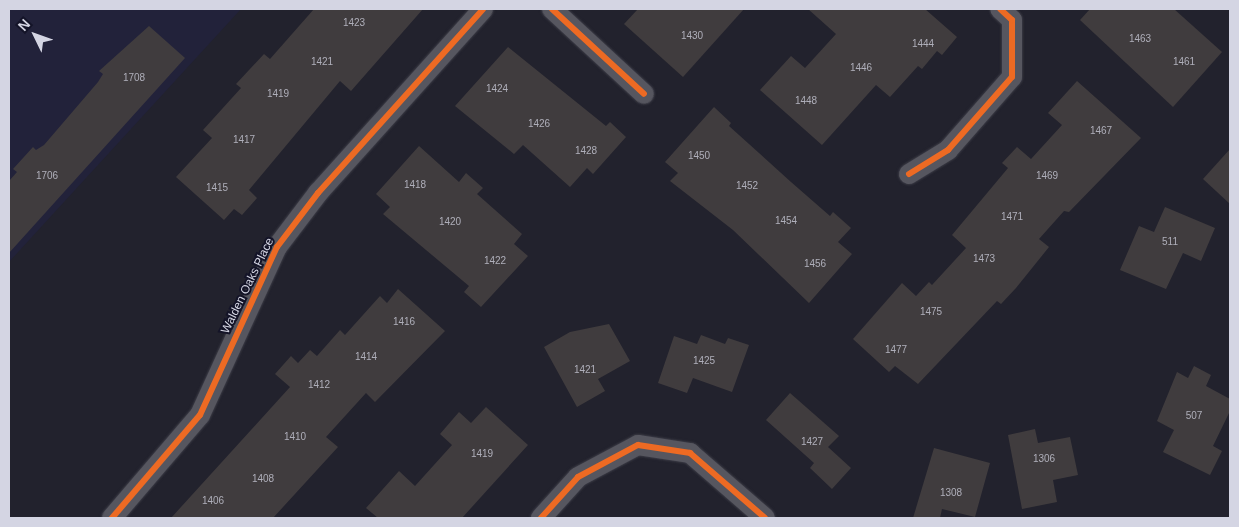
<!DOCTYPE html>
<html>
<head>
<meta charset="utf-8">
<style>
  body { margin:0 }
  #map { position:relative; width:1239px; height:527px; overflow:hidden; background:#22222d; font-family:Helvetica,sans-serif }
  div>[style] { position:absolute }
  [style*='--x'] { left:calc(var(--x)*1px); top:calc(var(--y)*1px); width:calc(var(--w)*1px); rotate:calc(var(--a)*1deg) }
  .built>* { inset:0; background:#22223a }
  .building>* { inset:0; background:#403c3e }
  .roads { filter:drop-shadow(0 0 1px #3c3c46) drop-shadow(0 0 1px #3c3c46) }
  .street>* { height:20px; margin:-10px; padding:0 10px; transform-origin:10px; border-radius:10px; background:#56565f }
  .cycleway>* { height:6px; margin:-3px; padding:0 3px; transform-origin:3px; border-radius:3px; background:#ed6a23 }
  span { translate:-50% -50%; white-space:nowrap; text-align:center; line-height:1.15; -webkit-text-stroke:4px #141428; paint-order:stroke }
  .number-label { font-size:10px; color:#afafba }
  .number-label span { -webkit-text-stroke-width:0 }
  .street-label { font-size:12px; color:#d4d5e3 }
  .frame { position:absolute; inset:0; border:10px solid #d4d5e3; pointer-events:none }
  .north { position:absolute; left:10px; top:10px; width:50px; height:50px; -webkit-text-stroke:4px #141428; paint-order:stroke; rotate:312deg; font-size:14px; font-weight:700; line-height:20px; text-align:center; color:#d4d5e3 }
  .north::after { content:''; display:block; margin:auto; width:18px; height:22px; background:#d4d5e3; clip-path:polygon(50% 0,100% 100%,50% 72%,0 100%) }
</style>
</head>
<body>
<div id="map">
  <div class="built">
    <div style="clip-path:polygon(9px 9px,241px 9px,9px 262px)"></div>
  </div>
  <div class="building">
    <div style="clip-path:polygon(314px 9px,423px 9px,351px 91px,340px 81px,249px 190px,257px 198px,242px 215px,234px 209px,224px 220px,176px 177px,212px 138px,203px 130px,241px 88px,236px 84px,264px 54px,270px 59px)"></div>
    <div style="clip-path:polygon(638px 9px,744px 9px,683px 77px,624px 24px)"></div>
    <div style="clip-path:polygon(808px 9px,925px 9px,957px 37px,942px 55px,937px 51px,922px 69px,918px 66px,890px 97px,876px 85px,822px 145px,760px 90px,791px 56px,805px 68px,836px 34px)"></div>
    <div style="clip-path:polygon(1090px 9px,1174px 9px,1222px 52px,1173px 107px,1080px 20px)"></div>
    <div style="clip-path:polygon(149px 26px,185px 58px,9px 253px,9px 181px,17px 172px,13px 169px,33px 147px,36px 150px,44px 145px,98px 82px,103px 74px,99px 71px)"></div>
    <div style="clip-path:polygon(508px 47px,606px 126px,610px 122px,626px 137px,593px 174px,587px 168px,570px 187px,523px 145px,514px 154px,455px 106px)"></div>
    <div style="clip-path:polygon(1077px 81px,1141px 138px,1069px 212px,1064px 211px,1039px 239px,1049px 247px,1016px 288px,1001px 304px,997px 301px,918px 384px,895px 366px,889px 372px,853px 339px,902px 283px,916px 296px,929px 282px,932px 285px,966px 248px,952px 235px,1008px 168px,1002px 163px,1017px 147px,1031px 159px,1062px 125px,1048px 113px)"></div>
    <div style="clip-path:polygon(714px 107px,731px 123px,729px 126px,791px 182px,830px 216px,833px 212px,851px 228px,838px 242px,852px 254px,809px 303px,733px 230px,670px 181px,678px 173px,665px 162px)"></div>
    <div style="clip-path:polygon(419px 146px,459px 182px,466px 173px,483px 188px,477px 194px,522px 234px,514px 244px,528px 256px,481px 307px,464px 292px,469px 286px,383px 214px,390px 207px,376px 194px)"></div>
    <div style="clip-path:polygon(1230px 149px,1230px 204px,1203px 179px)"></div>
    <div style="clip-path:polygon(1165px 207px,1215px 228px,1201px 261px,1183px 253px,1166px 289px,1120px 270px,1139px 226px,1154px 232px)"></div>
    <div style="clip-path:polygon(398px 289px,445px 331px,375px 402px,366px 393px,326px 437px,338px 447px,273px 518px,171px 518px,290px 387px,275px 374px,291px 356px,298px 363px,310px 350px,317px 356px,340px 330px,345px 335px,380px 296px,387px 303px)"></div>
    <div style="clip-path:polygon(609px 324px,630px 361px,598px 379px,605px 391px,577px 407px,544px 347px,570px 332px)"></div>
    <div style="clip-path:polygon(701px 335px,725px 344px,728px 338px,749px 345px,732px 392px,693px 378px,687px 393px,658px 383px,674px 336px,697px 344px)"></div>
    <div style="clip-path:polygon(1194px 366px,1211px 375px,1206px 386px,1230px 399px,1230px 411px,1213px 446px,1222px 451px,1210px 475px,1163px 452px,1174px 430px,1157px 421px,1177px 372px,1188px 378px)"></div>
    <div style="clip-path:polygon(790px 393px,839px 436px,828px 447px,851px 468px,832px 489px,810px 468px,814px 463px,766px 420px)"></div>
    <div style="clip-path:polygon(486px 407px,528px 445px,462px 518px,378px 518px,366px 508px,399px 471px,415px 486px,452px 445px,440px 434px,459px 412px,471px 423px)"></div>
    <div style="clip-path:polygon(1035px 429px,1038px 443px,1070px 437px,1078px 475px,1053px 480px,1057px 502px,1022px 509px,1008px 435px)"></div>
    <div style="clip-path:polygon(934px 448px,990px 463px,975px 517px,942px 509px,940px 518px,913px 518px)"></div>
  </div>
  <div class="roads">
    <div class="street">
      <div style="--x:552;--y:9;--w:125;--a:42.7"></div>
      <div style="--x:909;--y:174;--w:46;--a:-31.6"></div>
      <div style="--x:948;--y:150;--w:97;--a:-48.8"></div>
      <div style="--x:1012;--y:77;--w:57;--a:-90"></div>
      <div style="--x:1012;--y:20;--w:16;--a:-137"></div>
      <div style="--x:112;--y:518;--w:135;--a:-49.5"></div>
      <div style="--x:200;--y:415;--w:185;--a:-65.4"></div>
      <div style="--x:277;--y:247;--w:68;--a:-52.8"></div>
      <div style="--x:318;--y:193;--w:247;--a:-48.1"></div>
      <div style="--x:541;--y:518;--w:55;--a:-47.9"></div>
      <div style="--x:578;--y:477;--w:68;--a:-28.1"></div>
      <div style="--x:638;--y:445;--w:53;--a:8.7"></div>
      <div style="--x:690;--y:453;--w:99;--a:40.9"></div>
    </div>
  </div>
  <div class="cycleway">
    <div style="--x:552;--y:9;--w:125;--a:42.7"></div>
    <div style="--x:909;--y:174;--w:46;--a:-31.6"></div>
    <div style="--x:948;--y:150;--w:97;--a:-48.8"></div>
    <div style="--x:1012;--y:77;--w:57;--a:-90"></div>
    <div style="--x:1012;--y:20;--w:16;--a:-137"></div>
    <div style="--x:112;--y:518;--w:135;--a:-49.5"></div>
    <div style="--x:200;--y:415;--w:185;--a:-65.4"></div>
    <div style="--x:277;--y:247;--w:68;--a:-52.8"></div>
    <div style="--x:318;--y:193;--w:247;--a:-48.1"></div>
    <div style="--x:541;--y:518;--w:55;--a:-47.9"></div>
    <div style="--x:578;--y:477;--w:68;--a:-28.1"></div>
    <div style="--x:638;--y:445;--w:53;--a:8.7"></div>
    <div style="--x:690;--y:453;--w:99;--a:40.9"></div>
  </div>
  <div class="number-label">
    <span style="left:354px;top:23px">1423</span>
    <span style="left:692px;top:36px">1430</span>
    <span style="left:1140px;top:39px">1463</span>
    <span style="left:923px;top:44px">1444</span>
    <span style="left:322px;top:62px">1421</span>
    <span style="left:1184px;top:62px">1461</span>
    <span style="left:861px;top:68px">1446</span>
    <span style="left:134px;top:78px">1708</span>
    <span style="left:497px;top:89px">1424</span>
    <span style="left:278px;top:94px">1419</span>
    <span style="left:806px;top:101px">1448</span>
    <span style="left:539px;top:124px">1426</span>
    <span style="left:1101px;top:131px">1467</span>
    <span style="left:244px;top:140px">1417</span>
    <span style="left:586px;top:151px">1428</span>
    <span style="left:699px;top:156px">1450</span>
    <span style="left:47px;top:176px">1706</span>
    <span style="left:1047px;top:176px">1469</span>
    <span style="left:415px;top:185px">1418</span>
    <span style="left:747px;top:186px">1452</span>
    <span style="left:217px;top:188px">1415</span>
    <span style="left:1012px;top:217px">1471</span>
    <span style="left:786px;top:221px">1454</span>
    <span style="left:450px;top:222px">1420</span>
    <span style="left:1170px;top:242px">511</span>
    <span style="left:984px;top:259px">1473</span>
    <span style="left:495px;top:261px">1422</span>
    <span style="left:815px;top:264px">1456</span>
    <span style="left:931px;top:312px">1475</span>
    <span style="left:404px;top:322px">1416</span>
    <span style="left:896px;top:350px">1477</span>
    <span style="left:366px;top:357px">1414</span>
    <span style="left:704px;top:361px">1425</span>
    <span style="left:585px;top:370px">1421</span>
    <span style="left:319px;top:385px">1412</span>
    <span style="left:1194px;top:416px">507</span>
    <span style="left:295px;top:437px">1410</span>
    <span style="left:812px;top:442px">1427</span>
    <span style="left:482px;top:454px">1419</span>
    <span style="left:1044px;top:459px">1306</span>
    <span style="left:263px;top:479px">1408</span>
    <span style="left:951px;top:493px">1308</span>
    <span style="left:213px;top:501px">1406</span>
  </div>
  <div class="street-label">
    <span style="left:248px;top:286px;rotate:-64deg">Walden Oaks Place</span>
  </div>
  <div class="frame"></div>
  <div class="north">N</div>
</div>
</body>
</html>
